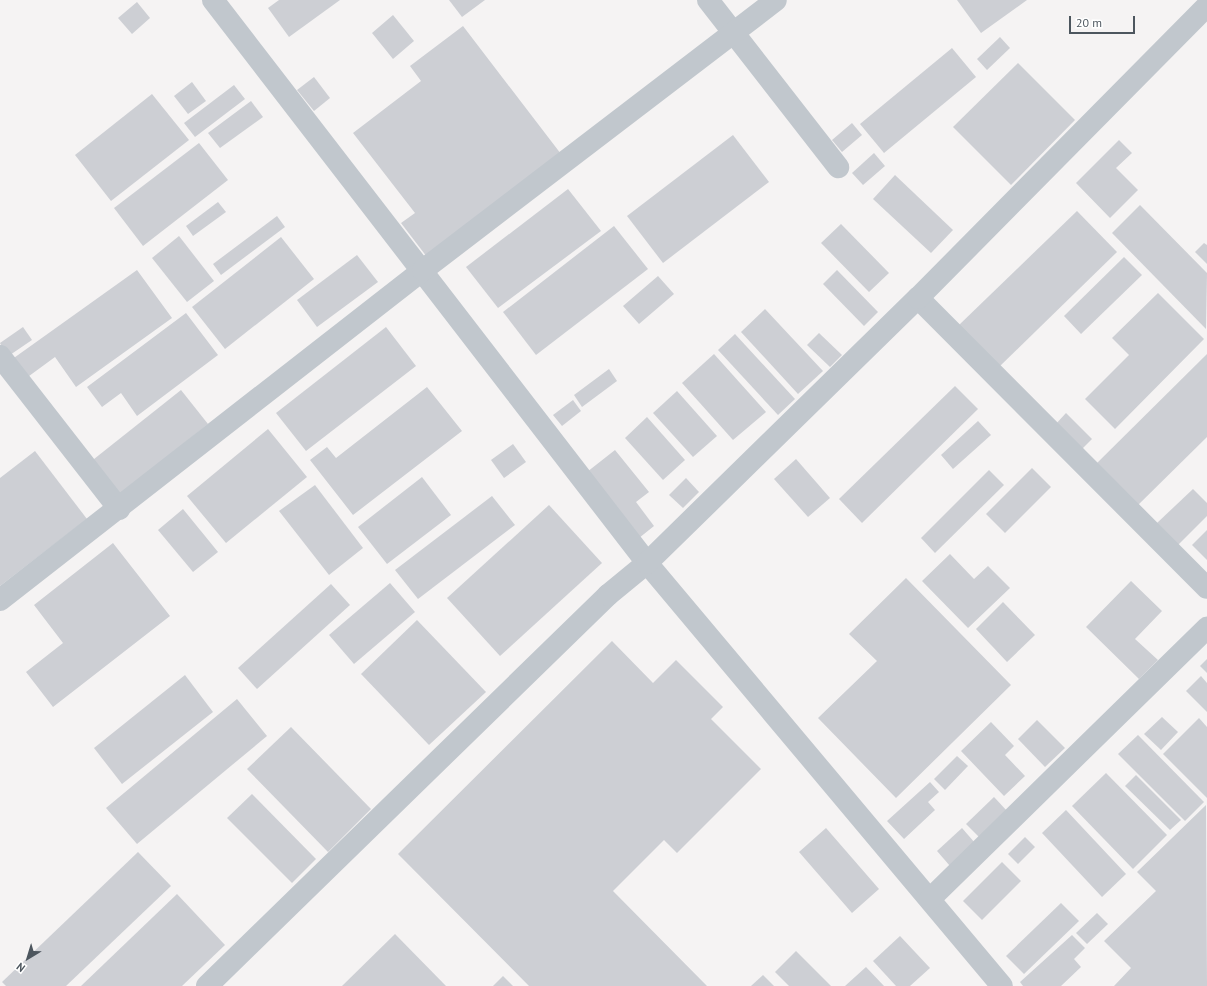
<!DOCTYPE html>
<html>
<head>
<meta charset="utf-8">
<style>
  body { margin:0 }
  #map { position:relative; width:1207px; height:986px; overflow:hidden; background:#f5f3f3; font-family:"PT Sans",sans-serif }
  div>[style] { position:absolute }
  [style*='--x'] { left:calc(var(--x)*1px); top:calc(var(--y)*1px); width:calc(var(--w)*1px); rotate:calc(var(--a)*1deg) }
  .building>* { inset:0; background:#cdcfd4 }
  .minor>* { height:22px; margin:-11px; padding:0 11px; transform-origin:11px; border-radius:11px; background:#c1c7cd }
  span { translate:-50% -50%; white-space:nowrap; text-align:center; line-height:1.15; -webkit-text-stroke:4px #fff; paint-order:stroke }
  .north { position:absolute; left:8px; top:938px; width:40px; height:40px; -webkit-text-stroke:3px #fff; paint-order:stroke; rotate:218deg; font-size:11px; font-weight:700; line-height:16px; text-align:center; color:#4d565e }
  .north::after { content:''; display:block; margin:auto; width:14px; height:18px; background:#4d565e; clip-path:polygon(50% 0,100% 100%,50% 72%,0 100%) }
  .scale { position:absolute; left:1069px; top:16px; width:66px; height:18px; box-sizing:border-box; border:2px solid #4d565e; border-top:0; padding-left:5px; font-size:12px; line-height:14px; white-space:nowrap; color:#4d565e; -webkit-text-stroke:3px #fff; paint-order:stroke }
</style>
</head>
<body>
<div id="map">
  <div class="building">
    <div style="clip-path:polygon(279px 0,340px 0,289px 37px,268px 8px)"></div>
    <div style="clip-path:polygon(449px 0,485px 0,462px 17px)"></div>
    <div style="clip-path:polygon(957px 0,1027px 0,981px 33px)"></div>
    <div style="clip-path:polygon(137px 2px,150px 18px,132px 34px,118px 18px)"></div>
    <div style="clip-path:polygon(393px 15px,414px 41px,393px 59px,372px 33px)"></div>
    <div style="clip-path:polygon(463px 26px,561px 154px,427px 257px,401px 223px,415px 213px,353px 133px,421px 81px,410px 66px)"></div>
    <div style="clip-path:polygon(1000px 37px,1010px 48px,987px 70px,977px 59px)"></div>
    <div style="clip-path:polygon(952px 48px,976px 77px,884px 153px,860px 124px)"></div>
    <div style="clip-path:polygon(1018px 63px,1075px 120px,1011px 185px,953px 127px)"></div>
    <div style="clip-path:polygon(314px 77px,330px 98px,314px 111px,297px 90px)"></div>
    <div style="clip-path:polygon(192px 82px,206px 101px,188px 114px,174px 96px)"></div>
    <div style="clip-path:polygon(234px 85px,245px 99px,195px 137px,184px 123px)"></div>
    <div style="clip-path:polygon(152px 94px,189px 140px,111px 201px,75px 155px)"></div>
    <div style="clip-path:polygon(251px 101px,263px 117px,220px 148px,208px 133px)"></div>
    <div style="clip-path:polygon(852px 123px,862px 135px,842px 152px,832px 140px)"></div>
    <div style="clip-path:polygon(733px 135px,769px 182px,663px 263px,627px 216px)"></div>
    <div style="clip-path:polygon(1119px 140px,1132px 153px,1116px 168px,1138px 190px,1110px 218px,1076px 183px)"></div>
    <div style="clip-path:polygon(199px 143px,228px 180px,143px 246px,114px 208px)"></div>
    <div style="clip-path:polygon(874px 153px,885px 166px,863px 185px,852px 173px)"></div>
    <div style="clip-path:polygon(895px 175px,953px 230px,931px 253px,873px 199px)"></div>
    <div style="clip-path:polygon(568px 189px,601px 231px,498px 308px,466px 267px)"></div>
    <div style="clip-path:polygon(218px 202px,226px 212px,193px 236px,186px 226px)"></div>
    <div style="clip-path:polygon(1140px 205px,1207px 273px,1206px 329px,1112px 233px)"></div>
    <div style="clip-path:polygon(1077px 211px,1117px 252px,999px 367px,959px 325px)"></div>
    <div style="clip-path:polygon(277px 216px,285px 227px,221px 275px,213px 264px)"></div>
    <div style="clip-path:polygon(841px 224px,889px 273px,869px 292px,821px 243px)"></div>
    <div style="clip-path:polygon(614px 226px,648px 269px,536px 355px,503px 312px)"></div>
    <div style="clip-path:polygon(179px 236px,214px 281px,187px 302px,152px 258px)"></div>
    <div style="clip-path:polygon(281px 237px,314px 279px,225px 349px,192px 307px)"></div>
    <div style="clip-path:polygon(1204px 243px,1207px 245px,1207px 264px,1195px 252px)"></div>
    <div style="clip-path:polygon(357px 255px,378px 282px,317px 327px,297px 300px)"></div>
    <div style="clip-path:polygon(1124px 257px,1142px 275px,1081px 334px,1064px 316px)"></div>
    <div style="clip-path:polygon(137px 270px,172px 318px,76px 387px,55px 357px,25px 379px,11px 360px)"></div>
    <div style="clip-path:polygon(837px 270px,878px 312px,864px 326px,823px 284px)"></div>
    <div style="clip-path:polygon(658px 276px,674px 294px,639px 324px,623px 306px)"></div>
    <div style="clip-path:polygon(1158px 293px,1204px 339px,1115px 429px,1085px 399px,1129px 355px,1112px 338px)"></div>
    <div style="clip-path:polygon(765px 309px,823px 371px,798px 394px,741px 332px)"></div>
    <div style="clip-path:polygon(186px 313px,218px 355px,137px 416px,121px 393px,102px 407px,87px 387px)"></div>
    <div style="clip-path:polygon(23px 327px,32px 340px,7px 357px,0 343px)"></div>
    <div style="clip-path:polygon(386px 327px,416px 366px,306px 451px,276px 413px)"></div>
    <div style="clip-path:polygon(819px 333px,842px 355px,830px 367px,807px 345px)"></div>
    <div style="clip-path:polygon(735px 334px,795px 399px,778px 415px,718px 350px)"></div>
    <div style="clip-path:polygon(714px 354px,766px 412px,733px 440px,682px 383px)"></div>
    <div style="clip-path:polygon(1207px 354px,1207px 437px,1135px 508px,1094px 466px)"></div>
    <div style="clip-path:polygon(609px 369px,617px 381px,582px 407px,574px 395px)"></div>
    <div style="clip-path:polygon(955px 386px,978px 409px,862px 523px,839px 499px)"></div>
    <div style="clip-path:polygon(427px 387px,462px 431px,353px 515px,310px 460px,327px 447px,336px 458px)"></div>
    <div style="clip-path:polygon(181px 390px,208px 424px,117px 497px,89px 463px)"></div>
    <div style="clip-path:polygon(677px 391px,717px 436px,693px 457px,653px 413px)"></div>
    <div style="clip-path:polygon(573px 400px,581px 411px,562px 426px,553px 415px)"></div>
    <div style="clip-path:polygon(1066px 413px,1092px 439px,1080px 451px,1054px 426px)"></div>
    <div style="clip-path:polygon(647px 417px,685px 460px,663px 480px,625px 438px)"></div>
    <div style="clip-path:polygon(978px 421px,991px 435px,953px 469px,941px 455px)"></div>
    <div style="clip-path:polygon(268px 429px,307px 477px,226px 543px,187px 496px)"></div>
    <div style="clip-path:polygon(513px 444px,526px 462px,504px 478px,491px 460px)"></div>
    <div style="clip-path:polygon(615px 450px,649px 492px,636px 502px,654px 526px,639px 538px,587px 472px)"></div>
    <div style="clip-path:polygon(35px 451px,87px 519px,0 586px,0 478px)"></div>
    <div style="clip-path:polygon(796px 459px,830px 498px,808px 517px,774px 479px)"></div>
    <div style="clip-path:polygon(1032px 468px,1051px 487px,1005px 533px,986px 514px)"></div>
    <div style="clip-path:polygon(989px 470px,1004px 485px,935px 553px,921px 538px)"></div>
    <div style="clip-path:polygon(422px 477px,451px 515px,387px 564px,358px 527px)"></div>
    <div style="clip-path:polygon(686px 478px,699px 492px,683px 508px,669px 495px)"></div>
    <div style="clip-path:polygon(315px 485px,363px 548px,329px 575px,279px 511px)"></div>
    <div style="clip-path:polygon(1193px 489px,1207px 503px,1207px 516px,1178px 545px,1157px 523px)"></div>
    <div style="clip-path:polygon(492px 496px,515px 525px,418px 599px,395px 570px)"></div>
    <div style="clip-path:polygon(549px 505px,602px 563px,500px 656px,447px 598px)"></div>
    <div style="clip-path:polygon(183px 509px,218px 552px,193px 572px,158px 530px)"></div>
    <div style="clip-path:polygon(1207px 530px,1207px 560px,1192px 545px)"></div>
    <div style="clip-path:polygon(113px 543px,170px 616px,53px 707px,26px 672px,63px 643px,34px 605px)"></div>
    <div style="clip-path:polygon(950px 554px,974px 579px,988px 566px,1010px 588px,968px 628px,922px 581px)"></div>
    <div style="clip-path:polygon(906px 578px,1011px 685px,896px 798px,818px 718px,877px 661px,849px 634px)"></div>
    <div style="clip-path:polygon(1131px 581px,1162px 611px,1135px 639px,1158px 660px,1139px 679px,1086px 627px)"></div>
    <div style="clip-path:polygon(390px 583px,415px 612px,354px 664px,329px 635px)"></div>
    <div style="clip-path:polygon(331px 584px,350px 605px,257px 689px,238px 668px)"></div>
    <div style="clip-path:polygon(1003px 602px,1035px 635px,1007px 662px,976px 629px)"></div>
    <div style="clip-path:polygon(417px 620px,486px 692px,429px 745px,361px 674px)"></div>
    <div style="clip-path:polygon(612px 641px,653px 683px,676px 660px,723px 707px,711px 719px,761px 769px,677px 853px,664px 840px,613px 891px,707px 986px,529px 986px,398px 854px)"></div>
    <div style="clip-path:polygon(1207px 659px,1207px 673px,1200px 666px)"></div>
    <div style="clip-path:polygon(185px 675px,213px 712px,122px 784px,94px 748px)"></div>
    <div style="clip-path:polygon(1201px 676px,1207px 683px,1207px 712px,1186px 691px)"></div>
    <div style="clip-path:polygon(237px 699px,267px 736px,137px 844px,106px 808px)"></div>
    <div style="clip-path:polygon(1162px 717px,1178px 732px,1161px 750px,1144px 734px)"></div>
    <div style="clip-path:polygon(1199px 718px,1207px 727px,1207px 798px,1163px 754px)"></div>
    <div style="clip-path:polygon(1037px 720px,1065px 748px,1045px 767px,1018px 739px)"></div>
    <div style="clip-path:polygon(991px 722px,1014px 746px,1005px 755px,1025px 776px,1004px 796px,961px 751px)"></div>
    <div style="clip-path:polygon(291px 727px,371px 809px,328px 852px,247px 769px)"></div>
    <div style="clip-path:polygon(1138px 735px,1204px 802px,1185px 821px,1118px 754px)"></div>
    <div style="clip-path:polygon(957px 756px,968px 766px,945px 790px,934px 779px)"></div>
    <div style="clip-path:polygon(1106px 773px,1167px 835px,1133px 869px,1072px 806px)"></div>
    <div style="clip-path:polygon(1136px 775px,1181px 820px,1170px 830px,1125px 786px)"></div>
    <div style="clip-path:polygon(930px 782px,939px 792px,928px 802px,935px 810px,904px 839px,887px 821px)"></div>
    <div style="clip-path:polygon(252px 794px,316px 859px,292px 883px,227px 818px)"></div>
    <div style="clip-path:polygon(994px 797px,1008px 812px,980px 838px,966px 824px)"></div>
    <div style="clip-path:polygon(1206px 805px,1207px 986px,1114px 986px,1131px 968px,1104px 941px,1156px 891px,1137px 872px)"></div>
    <div style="clip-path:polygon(1066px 810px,1126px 874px,1102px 897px,1042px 833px)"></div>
    <div style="clip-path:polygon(826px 828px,879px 889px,852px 913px,799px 852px)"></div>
    <div style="clip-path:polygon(962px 828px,975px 843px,950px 866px,937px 851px)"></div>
    <div style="clip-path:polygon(1025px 837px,1035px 847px,1018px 864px,1008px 854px)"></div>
    <div style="clip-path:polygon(138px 852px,171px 886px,66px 986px,6px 986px,2px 982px)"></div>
    <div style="clip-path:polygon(1002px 862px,1021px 881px,982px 920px,963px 901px)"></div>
    <div style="clip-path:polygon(177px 894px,225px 945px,182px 986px,81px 986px)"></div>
    <div style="clip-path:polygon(1061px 903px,1079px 921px,1024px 974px,1006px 956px)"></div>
    <div style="clip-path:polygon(1097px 913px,1108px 924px,1087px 944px,1076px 933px)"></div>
    <div style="clip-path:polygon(395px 934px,446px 986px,342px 986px)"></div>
    <div style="clip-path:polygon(1072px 935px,1085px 948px,1074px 959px,1081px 967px,1061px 986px,1023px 986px,1020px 982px)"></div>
    <div style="clip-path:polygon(900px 936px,930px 968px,910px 986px,896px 986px,873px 961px)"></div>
    <div style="clip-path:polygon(796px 951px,831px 986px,789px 986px,775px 972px)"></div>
    <div style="clip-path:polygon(866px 967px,884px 986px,845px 986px)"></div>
    <div style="clip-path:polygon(763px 975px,774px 986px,751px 986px)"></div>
    <div style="clip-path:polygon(503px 976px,513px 986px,493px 986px)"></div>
  </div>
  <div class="minor">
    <div style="--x:213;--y:0;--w:711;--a:52.37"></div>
    <div style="--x:647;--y:563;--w:552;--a:50"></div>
    <div style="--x:708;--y:0;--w:212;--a:52.1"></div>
    <div style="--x:918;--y:298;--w:409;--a:45.1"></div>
    <div style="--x:0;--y:356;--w:194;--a:52.1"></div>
    <div style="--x:0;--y:600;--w:536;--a:-37.96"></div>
    <div style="--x:423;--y:270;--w:444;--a:-37.4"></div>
    <div style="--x:930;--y:899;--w:388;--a:-44.4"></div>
    <div style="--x:207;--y:986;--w:560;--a:-44.28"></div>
    <div style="--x:608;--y:595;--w:50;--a:-39.4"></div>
    <div style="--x:647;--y:563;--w:379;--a:-44.4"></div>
    <div style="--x:918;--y:298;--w:411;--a:-45.3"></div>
  </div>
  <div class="north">N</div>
  <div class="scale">20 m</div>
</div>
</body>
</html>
